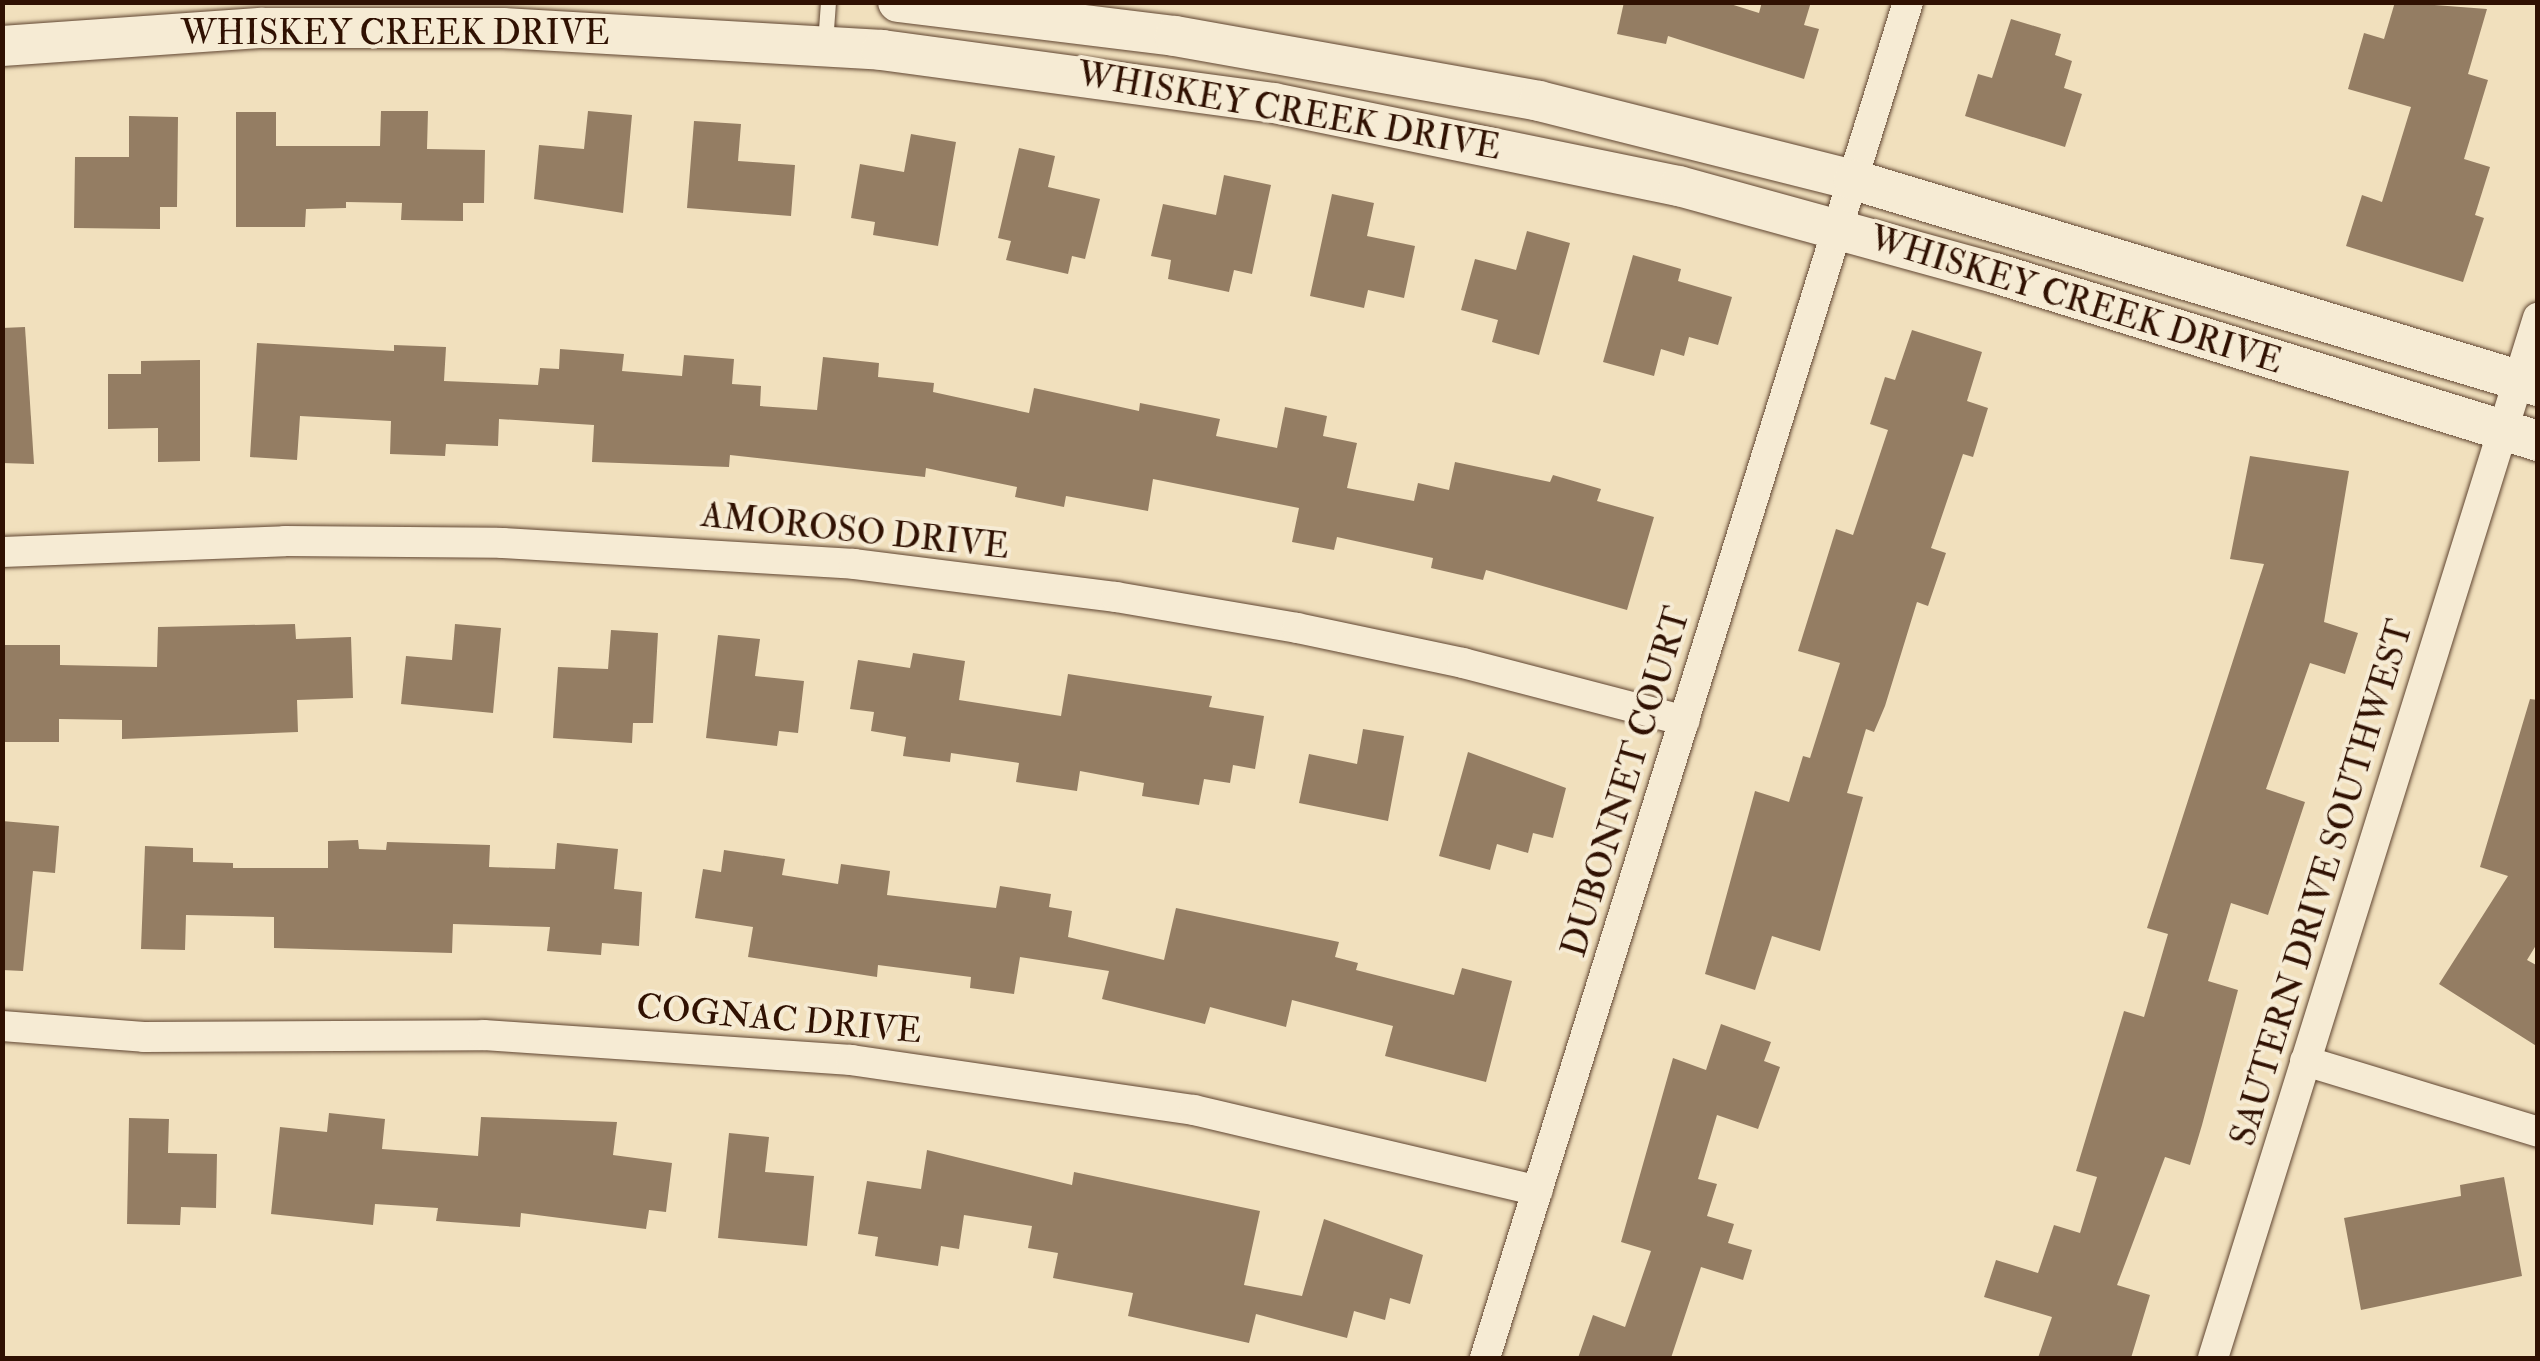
<!DOCTYPE html>
<html>
<head>
<meta charset="utf-8">
<style>
  body { margin:0 }
  #map { position:relative; width:2540px; height:1361px; overflow:hidden; background:#f1e0bd; font-family:"IM FELL Double Pica",serif }
  div>[style] { position:absolute }
  [style*='--x'] { left:calc(var(--x)*1px); top:calc(var(--y)*1px); width:calc(var(--w)*1px); rotate:calc(var(--a)*1deg) }
  .building>* { inset:0; background:#947d63 }
  .roads { filter:drop-shadow(0 0 2px #604531) drop-shadow(0 0 2px #604531) }
  .lane>* { height:15px; margin:-7.5px; padding:0 7.5px; transform-origin:7.5px; border-radius:7.5px; background:#f6ebd4 }
  .street>* { height:30px; margin:-15px; padding:0 15px; transform-origin:15px; border-radius:15px; background:#f6ebd4 }
  .secondary>* { height:40px; margin:-20px; padding:0 20px; transform-origin:20px; border-radius:20px; background:#f6ebd4 }
  span { translate:-50% -50%; white-space:nowrap; text-align:center; line-height:1.15; -webkit-text-stroke:8px #f6ebd4; paint-order:stroke }
  .street-label { font-size:35px; color:#301102 }
  .frame { position:absolute; inset:0; border:5px solid #301102; pointer-events:none }
</style>
</head>
<body>
<div id="map">
  <div class="building">
    <div style="clip-path:polygon(1624px 2px,1724px 2px,1759px 13px,1762px 2px,1811px 2px,1804px 25px,1819px 29px,1804px 79px,1668px 36px,1666px 44px,1617px 34px)"></div>
    <div style="clip-path:polygon(2395px 2px,2487px 9px,2468px 74px,2488px 80px,2464px 159px,2490px 167px,2475px 215px,2484px 218px,2463px 282px,2346px 246px,2362px 195px,2382px 202px,2411px 107px,2348px 89px,2364px 33px,2384px 39px)"></div>
    <div style="clip-path:polygon(2011px 19px,2061px 34px,2055px 55px,2072px 61px,2064px 88px,2082px 94px,2065px 147px,1965px 116px,1978px 74px,1992px 78px)"></div>
    <div style="clip-path:polygon(381px 111px,428px 111px,427px 149px,485px 150px,484px 203px,463px 203px,463px 221px,401px 220px,402px 203px,346px 202px,346px 208px,306px 209px,305px 227px,236px 227px,236px 112px,276px 112px,276px 146px,380px 146px)"></div>
    <div style="clip-path:polygon(588px 111px,632px 115px,623px 213px,534px 199px,539px 145px,584px 149px)"></div>
    <div style="clip-path:polygon(129px 116px,178px 117px,177px 207px,160px 207px,160px 229px,74px 228px,75px 157px,129px 157px)"></div>
    <div style="clip-path:polygon(694px 121px,741px 124px,738px 161px,795px 165px,791px 216px,687px 208px)"></div>
    <div style="clip-path:polygon(911px 134px,956px 142px,938px 246px,873px 235px,875px 222px,851px 218px,860px 164px,904px 172px)"></div>
    <div style="clip-path:polygon(1019px 148px,1055px 156px,1048px 187px,1100px 199px,1085px 259px,1072px 256px,1068px 274px,1006px 260px,1011px 241px,998px 238px)"></div>
    <div style="clip-path:polygon(1224px 175px,1271px 185px,1252px 274px,1234px 270px,1229px 292px,1168px 279px,1171px 260px,1151px 256px,1163px 204px,1216px 215px)"></div>
    <div style="clip-path:polygon(1332px 194px,1374px 203px,1367px 236px,1415px 246px,1404px 298px,1368px 290px,1364px 308px,1310px 296px)"></div>
    <div style="clip-path:polygon(1527px 231px,1570px 243px,1539px 355px,1492px 342px,1498px 320px,1461px 310px,1475px 259px,1516px 270px)"></div>
    <div style="clip-path:polygon(1633px 255px,1681px 269px,1678px 281px,1732px 297px,1718px 345px,1689px 337px,1684px 356px,1661px 349px,1654px 376px,1603px 362px)"></div>
    <div style="clip-path:polygon(25px 327px,34px 464px,2px 463px,2px 328px)"></div>
    <div style="clip-path:polygon(1912px 330px,1982px 352px,1967px 401px,1988px 408px,1973px 457px,1963px 454px,1931px 548px,1946px 553px,1928px 606px,1917px 602px,1885px 706px,1874px 732px,1866px 729px,1847px 793px,1863px 797px,1820px 951px,1772px 936px,1755px 990px,1705px 974px,1755px 791px,1789px 802px,1803px 756px,1810px 758px,1840px 663px,1798px 651px,1836px 529px,1853px 535px,1888px 430px,1870px 424px,1885px 377px,1895px 380px)"></div>
    <div style="clip-path:polygon(257px 343px,394px 351px,394px 345px,446px 347px,444px 381px,538px 385px,540px 368px,559px 369px,560px 349px,624px 354px,622px 371px,682px 376px,684px 355px,734px 359px,732px 384px,761px 386px,760px 406px,817px 410px,823px 357px,879px 363px,878px 377px,934px 383px,933px 392px,1029px 413px,1034px 388px,1139px 411px,1140px 403px,1220px 419px,1216px 436px,1277px 448px,1285px 407px,1327px 416px,1323px 436px,1357px 443px,1347px 488px,1414px 501px,1418px 483px,1449px 490px,1455px 462px,1550px 482px,1553px 475px,1601px 489px,1597px 501px,1654px 517px,1627px 610px,1486px 570px,1483px 580px,1431px 568px,1433px 558px,1337px 537px,1334px 550px,1292px 542px,1299px 508px,1153px 479px,1148px 511px,1066px 496px,1064px 507px,1015px 497px,1017px 487px,926px 468px,925px 477px,730px 455px,729px 467px,592px 462px,594px 425px,499px 419px,498px 446px,446px 444px,445px 456px,390px 454px,391px 421px,300px 416px,297px 460px,250px 457px)"></div>
    <div style="clip-path:polygon(200px 360px,200px 461px,158px 462px,158px 428px,108px 429px,108px 374px,141px 374px,141px 361px)"></div>
    <div style="clip-path:polygon(2250px 456px,2349px 471px,2324px 622px,2358px 633px,2345px 674px,2310px 663px,2266px 789px,2305px 802px,2268px 915px,2231px 903px,2208px 981px,2238px 990px,2202px 1125px,2190px 1165px,2165px 1157px,2117px 1285px,2150px 1295px,2131px 1358px,2038px 1358px,2052px 1317px,1984px 1297px,1996px 1260px,2038px 1273px,2054px 1225px,2080px 1233px,2097px 1177px,2076px 1171px,2124px 1011px,2144px 1017px,2168px 934px,2147px 928px,2264px 564px,2230px 559px)"></div>
    <div style="clip-path:polygon(295px 624px,296px 639px,351px 637px,353px 698px,297px 700px,298px 732px,122px 739px,122px 720px,59px 719px,59px 742px,2px 742px,2px 645px,60px 645px,60px 665px,157px 667px,158px 627px)"></div>
    <div style="clip-path:polygon(455px 624px,501px 628px,493px 713px,401px 704px,406px 656px,452px 660px)"></div>
    <div style="clip-path:polygon(611px 630px,658px 633px,653px 723px,633px 723px,632px 743px,553px 738px,558px 667px,608px 669px)"></div>
    <div style="clip-path:polygon(718px 635px,760px 639px,755px 676px,804px 681px,798px 733px,779px 731px,777px 746px,706px 738px)"></div>
    <div style="clip-path:polygon(913px 653px,965px 661px,959px 700px,1061px 716px,1068px 674px,1212px 696px,1209px 707px,1264px 716px,1255px 769px,1233px 765px,1230px 783px,1204px 779px,1199px 805px,1142px 796px,1144px 783px,1080px 771px,1077px 791px,1016px 782px,1019px 763px,951px 753px,950px 762px,903px 756px,906px 737px,871px 731px,874px 712px,850px 709px,858px 660px,910px 668px)"></div>
    <div style="clip-path:polygon(2530px 699px,2538px 700px,2538px 942px,2527px 960px,2538px 966px,2538px 1047px,2439px 984px,2508px 876px,2480px 867px)"></div>
    <div style="clip-path:polygon(1363px 729px,1404px 736px,1388px 821px,1299px 803px,1309px 754px,1357px 764px)"></div>
    <div style="clip-path:polygon(1468px 752px,1566px 788px,1553px 838px,1533px 833px,1528px 853px,1497px 844px,1490px 870px,1439px 856px)"></div>
    <div style="clip-path:polygon(2px 821px,59px 826px,55px 873px,33px 871px,23px 971px,2px 970px)"></div>
    <div style="clip-path:polygon(358px 840px,359px 849px,386px 850px,387px 842px,490px 845px,489px 867px,555px 869px,557px 843px,618px 849px,614px 889px,642px 892px,639px 946px,602px 943px,601px 955px,547px 951px,550px 927px,453px 924px,452px 953px,274px 948px,274px 917px,186px 915px,185px 950px,141px 949px,145px 846px,193px 848px,193px 862px,233px 863px,233px 868px,328px 868px,328px 841px)"></div>
    <div style="clip-path:polygon(724px 850px,785px 859px,782px 875px,838px 884px,841px 864px,890px 871px,887px 895px,996px 908px,1000px 886px,1051px 894px,1049px 907px,1072px 911px,1068px 937px,1164px 960px,1176px 908px,1339px 942px,1335px 957px,1358px 963px,1356px 970px,1454px 995px,1462px 968px,1512px 981px,1486px 1082px,1385px 1056px,1393px 1026px,1292px 1000px,1286px 1027px,1210px 1007px,1205px 1024px,1102px 999px,1109px 971px,1020px 957px,1014px 994px,970px 988px,971px 977px,878px 965px,877px 977px,748px 957px,753px 927px,695px 918px,703px 869px,721px 872px)"></div>
    <div style="clip-path:polygon(1721px 1024px,1771px 1042px,1764px 1061px,1780px 1067px,1758px 1129px,1717px 1115px,1698px 1179px,1717px 1184px,1707px 1216px,1734px 1224px,1728px 1243px,1752px 1250px,1743px 1280px,1701px 1267px,1671px 1358px,1578px 1358px,1593px 1315px,1625px 1327px,1651px 1251px,1621px 1242px,1673px 1058px,1706px 1070px)"></div>
    <div style="clip-path:polygon(329px 1113px,385px 1119px,382px 1149px,478px 1156px,481px 1117px,617px 1122px,613px 1155px,672px 1163px,666px 1212px,649px 1210px,646px 1229px,521px 1213px,520px 1227px,436px 1221px,438px 1208px,375px 1204px,373px 1225px,271px 1214px,280px 1127px,327px 1132px)"></div>
    <div style="clip-path:polygon(129px 1118px,169px 1119px,168px 1153px,217px 1154px,216px 1208px,181px 1207px,180px 1225px,127px 1224px)"></div>
    <div style="clip-path:polygon(729px 1133px,769px 1137px,765px 1172px,814px 1176px,807px 1246px,718px 1238px)"></div>
    <div style="clip-path:polygon(927px 1150px,1072px 1185px,1074px 1172px,1260px 1211px,1244px 1285px,1302px 1296px,1324px 1219px,1423px 1255px,1410px 1304px,1390px 1298px,1385px 1320px,1354px 1311px,1347px 1338px,1256px 1314px,1249px 1343px,1128px 1316px,1133px 1293px,1053px 1278px,1058px 1253px,1028px 1248px,1032px 1226px,964px 1215px,959px 1249px,941px 1246px,938px 1266px,875px 1256px,878px 1237px,858px 1234px,867px 1181px,921px 1189px)"></div>
    <div style="clip-path:polygon(2504px 1177px,2522px 1276px,2361px 1310px,2344px 1218px,2461px 1196px,2460px 1185px)"></div>
  </div>
  <div class="roads">
    <div class="lane">
      <div style="--x:825;--y:43;--w:41;--a:-85.8"></div>
    </div>
    <div class="street">
      <div style="--x:2;--y:552;--w:283;--a:-2.2"></div>
      <div style="--x:285;--y:541;--w:218;--a:0.5"></div>
      <div style="--x:503;--y:543;--w:352;--a:3.4"></div>
      <div style="--x:854;--y:564;--w:264;--a:7.2"></div>
      <div style="--x:1116;--y:597;--w:184;--a:9.7"></div>
      <div style="--x:1297;--y:628;--w:170;--a:11.9"></div>
      <div style="--x:1463;--y:663;--w:229;--a:14.6"></div>
      <div style="--x:2;--y:1026;--w:142;--a:4.4"></div>
      <div style="--x:144;--y:1037;--w:340;--a:-0.3"></div>
      <div style="--x:484;--y:1035;--w:368;--a:3.9"></div>
      <div style="--x:851;--y:1060;--w:347;--a:8.3"></div>
      <div style="--x:1194;--y:1110;--w:353;--a:13.2"></div>
      <div style="--x:2305;--y:1061;--w:244;--a:16.9"></div>
      <div style="--x:1485;--y:1358;--w:1420;--a:-72.67"></div>
      <div style="--x:2213;--y:1358;--w:1090;--a:-72.65"></div>
    </div>
    <div class="secondary">
      <div style="--x:898;--y:2;--w:279;--a:7"></div>
      <div style="--x:1175;--y:36;--w:370;--a:10.1"></div>
      <div style="--x:1539;--y:101;--w:325;--a:14.1"></div>
      <div style="--x:1854;--y:180;--w:714;--a:16.76"></div>
      <div style="--x:2;--y:46;--w:261;--a:-4"></div>
      <div style="--x:262;--y:28;--w:241;--a:0"></div>
      <div style="--x:503;--y:28;--w:380;--a:3.3"></div>
      <div style="--x:882;--y:50;--w:396;--a:7.7"></div>
      <div style="--x:1274;--y:103;--w:413;--a:11.6"></div>
      <div style="--x:1679;--y:186;--w:328;--a:15.4"></div>
      <div style="--x:1995;--y:273;--w:568;--a:17.19"></div>
    </div>
  </div>
  <div class="street-label">
    <span style="left:395px;top:33px">WHISKEY CREEK DRIVE</span>
    <span style="left:1289px;top:111px;rotate:10deg">WHISKEY CREEK DRIVE</span>
    <span style="left:2076px;top:300px;rotate:17deg">WHISKEY CREEK DRIVE</span>
    <span style="left:855px;top:531px;rotate:6deg">AMOROSO DRIVE</span>
    <span style="left:1626px;top:782px;rotate:-73deg">DUBONNET COURT</span>
    <span style="left:2322px;top:883px;rotate:-73deg">SAUTERN DRIVE SOUTHWEST</span>
    <span style="left:779px;top:1019px;rotate:5deg">COGNAC DRIVE</span>
  </div>
  <div class="frame"></div>
</div>
</body>
</html>
